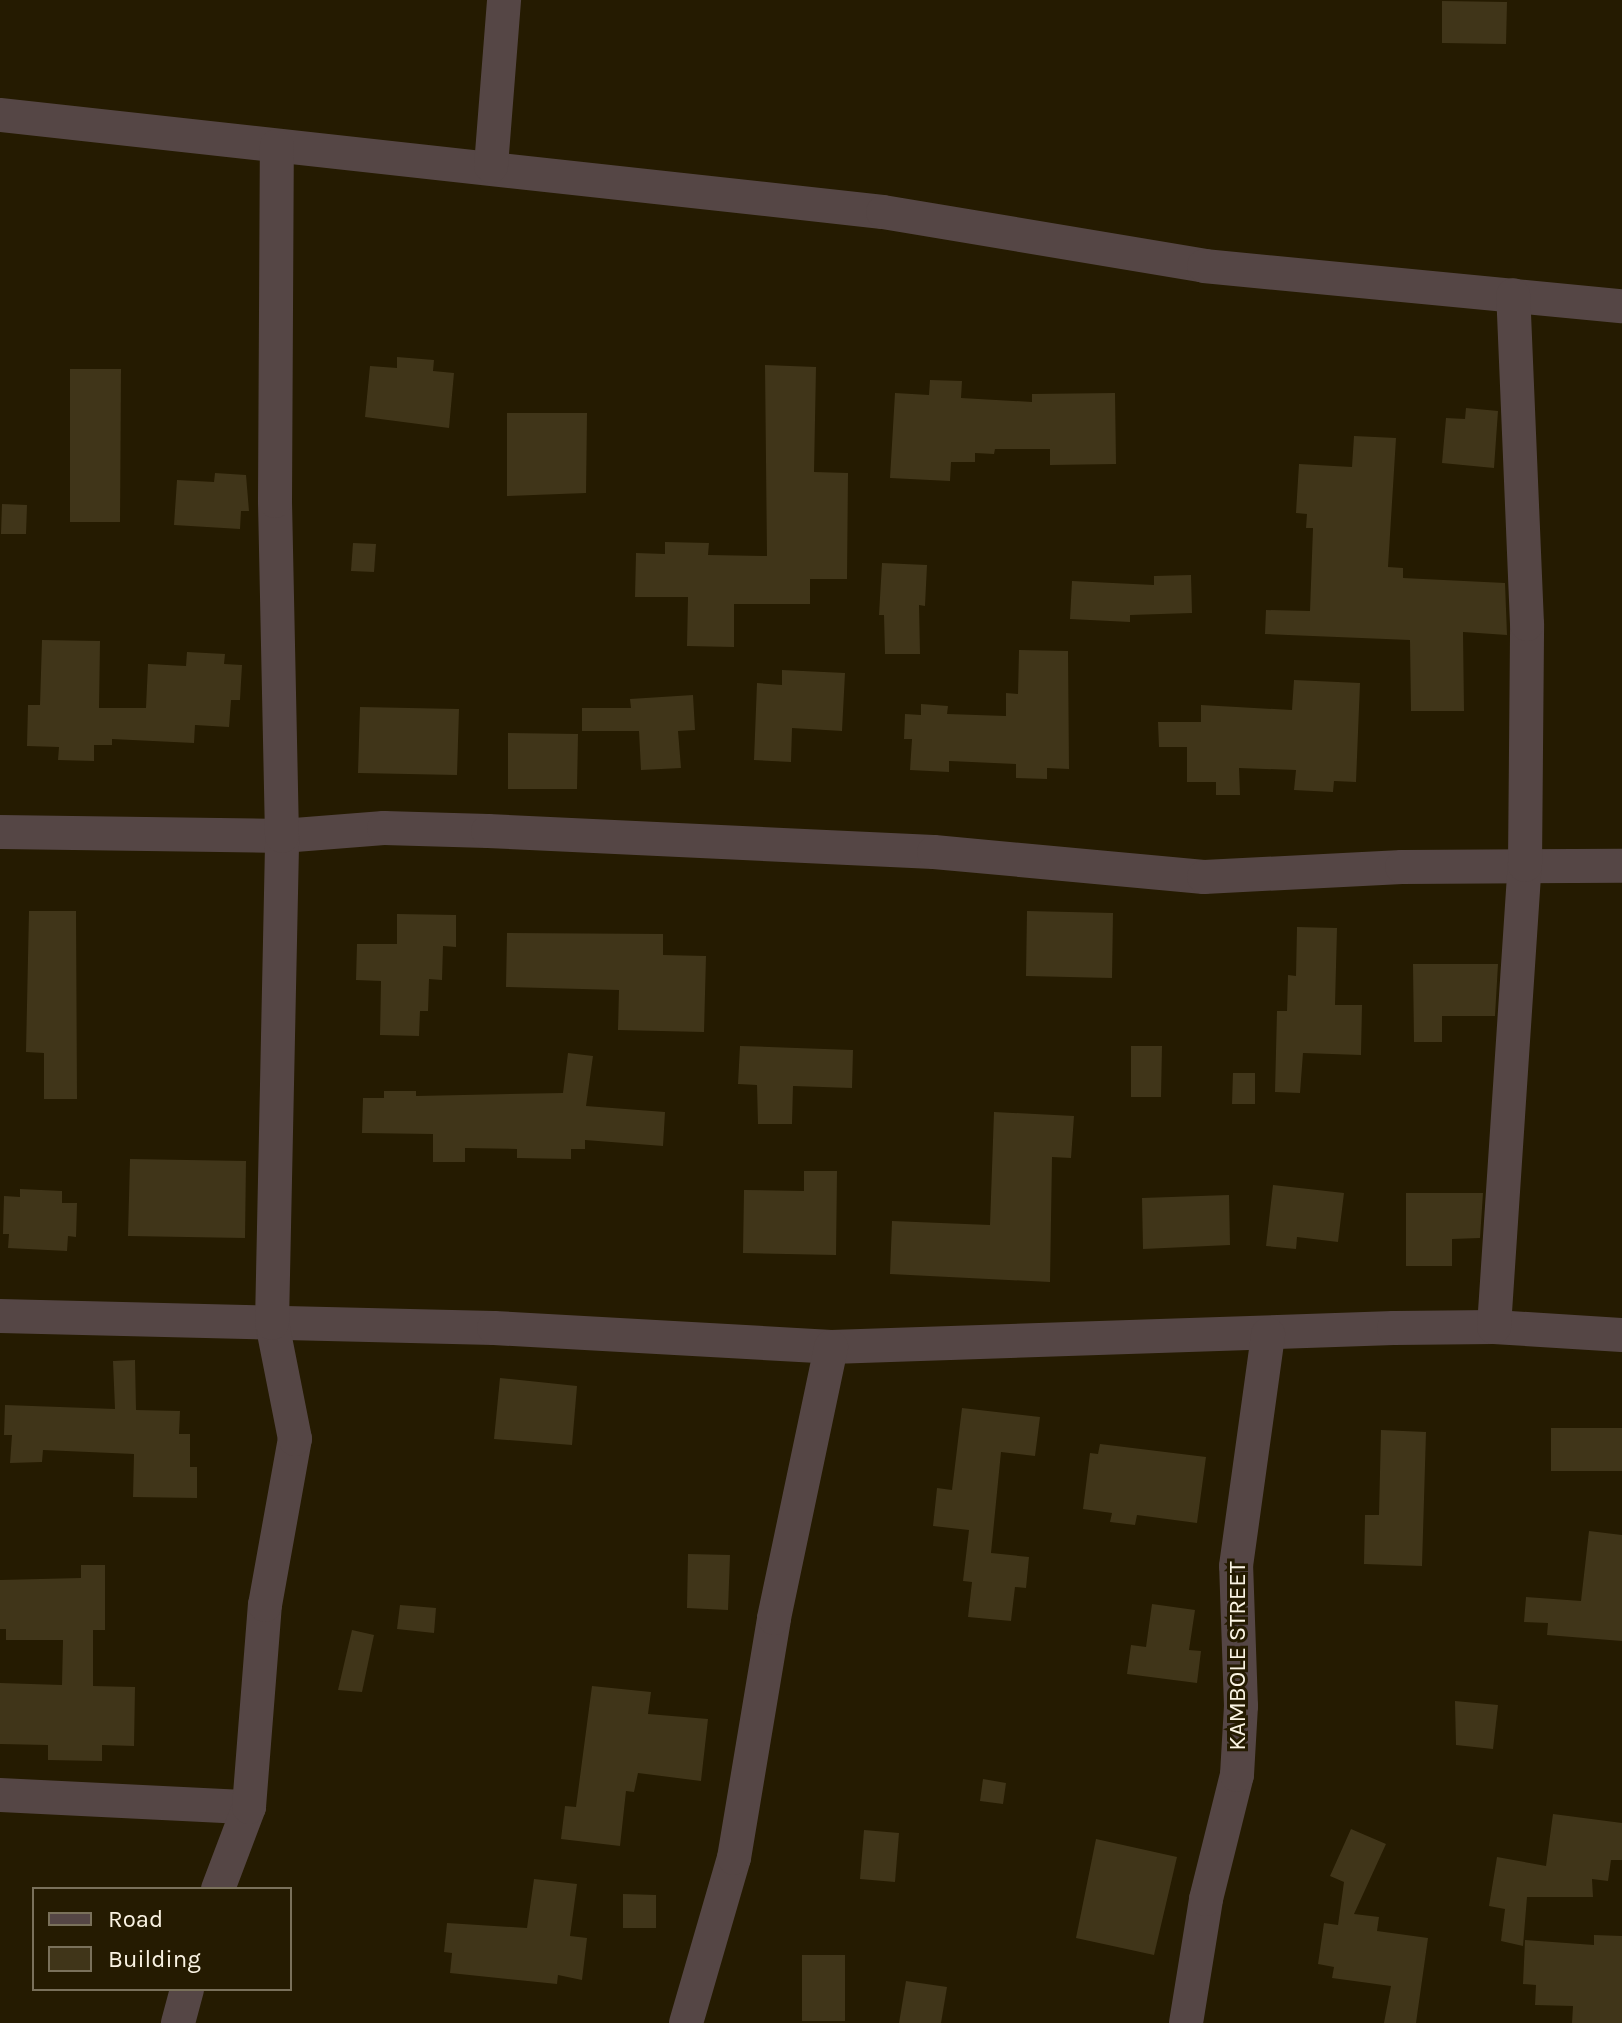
<!DOCTYPE html>
<html>
<head>
<meta charset="utf-8">
<style>
  body { margin:0 }
  #map { position:relative; width:1622px; height:2023px; overflow:hidden; background:#251b01; font-family:Karla,sans-serif }
  div>[style] { position:absolute }
  [style*='--x'] { left:calc(var(--x)*1px); top:calc(var(--y)*1px); width:calc(var(--w)*1px); rotate:calc(var(--a)*1deg) }
  .building>* { inset:0; background:#403519 }
  .minor>* { height:34px; margin:-17px; padding:0 17px; transform-origin:17px; border-radius:17px; background:#554645 }
  span { translate:-50% -50%; white-space:nowrap; text-align:center; line-height:1.15; -webkit-text-stroke:6px #251b01; paint-order:stroke }
  .street-label { font-size:24px; color:#faf3e3 }
  .legend { position:absolute; left:32px; top:1887px; width:260px; height:104px; box-sizing:border-box; background:#251b01; border:2px solid #7a715b; margin:0; padding:10px 14px; list-style:none; font-size:24px; color:#faf3e3 }
  .legend li { display:flex; align-items:center; gap:16px; height:40px }
  .legend b { width:40px; border:2px solid #7a715b }
</style>
</head>
<body>
<div id="map">
  <div class="building">
    <div style="clip-path:polygon(1442px 1px,1507px 2px,1506px 44px,1442px 43px)"></div>
    <div style="clip-path:polygon(397px 357px,434px 360px,433px 371px,454px 373px,449px 428px,365px 417px,370px 366px,397px 368px)"></div>
    <div style="clip-path:polygon(765px 365px,816px 367px,814px 472px,848px 473px,847px 579px,810px 579px,810px 604px,734px 604px,734px 647px,687px 646px,688px 597px,635px 597px,636px 553px,665px 554px,665px 542px,709px 543px,708px 555px,767px 556px)"></div>
    <div style="clip-path:polygon(70px 369px,121px 369px,120px 522px,70px 522px)"></div>
    <div style="clip-path:polygon(930px 380px,962px 381px,961px 398px,1032px 402px,1032px 394px,1115px 393px,1116px 464px,1050px 465px,1050px 449px,995px 449px,994px 454px,975px 453px,975px 462px,951px 462px,950px 481px,890px 478px,895px 393px,929px 395px)"></div>
    <div style="clip-path:polygon(1466px 408px,1498px 411px,1494px 468px,1442px 463px,1446px 418px,1465px 419px)"></div>
    <div style="clip-path:polygon(507px 413px,587px 413px,586px 493px,507px 496px)"></div>
    <div style="clip-path:polygon(1354px 436px,1396px 438px,1388px 567px,1403px 568px,1403px 578px,1505px 583px,1507px 635px,1463px 632px,1464px 711px,1411px 711px,1410px 640px,1265px 634px,1266px 610px,1310px 611px,1313px 528px,1306px 528px,1307px 514px,1296px 513px,1299px 464px,1352px 467px)"></div>
    <div style="clip-path:polygon(215px 473px,246px 475px,249px 511px,241px 511px,240px 529px,174px 525px,177px 480px,214px 482px)"></div>
    <div style="clip-path:polygon(2px 504px,27px 505px,26px 534px,1px 534px)"></div>
    <div style="clip-path:polygon(353px 543px,376px 544px,374px 572px,351px 571px)"></div>
    <div style="clip-path:polygon(882px 563px,927px 565px,925px 606px,919px 605px,920px 654px,885px 654px,884px 615px,879px 615px)"></div>
    <div style="clip-path:polygon(1191px 575px,1192px 613px,1130px 615px,1130px 622px,1070px 619px,1072px 581px,1154px 585px,1154px 576px)"></div>
    <div style="clip-path:polygon(42px 640px,100px 641px,99px 708px,146px 708px,148px 664px,186px 666px,187px 652px,225px 654px,224px 664px,242px 665px,240px 700px,231px 700px,229px 727px,195px 725px,194px 743px,112px 739px,112px 745px,94px 745px,94px 761px,58px 760px,59px 747px,27px 746px,28px 705px,40px 705px)"></div>
    <div style="clip-path:polygon(1019px 650px,1068px 651px,1069px 769px,1047px 768px,1047px 779px,1016px 778px,1016px 764px,949px 761px,949px 772px,910px 770px,912px 739px,904px 739px,905px 714px,921px 715px,921px 704px,948px 706px,947px 714px,1006px 716px,1006px 693px,1018px 694px)"></div>
    <div style="clip-path:polygon(782px 670px,845px 673px,842px 731px,792px 728px,791px 762px,754px 760px,757px 683px,782px 685px)"></div>
    <div style="clip-path:polygon(1294px 680px,1360px 683px,1356px 782px,1334px 781px,1333px 792px,1294px 790px,1296px 770px,1239px 768px,1240px 795px,1216px 795px,1216px 782px,1187px 782px,1187px 747px,1159px 747px,1158px 722px,1201px 722px,1201px 705px,1292px 710px)"></div>
    <div style="clip-path:polygon(693px 695px,695px 730px,678px 731px,681px 768px,641px 770px,639px 731px,582px 731px,582px 708px,631px 708px,630px 699px)"></div>
    <div style="clip-path:polygon(360px 707px,459px 709px,457px 775px,358px 773px)"></div>
    <div style="clip-path:polygon(508px 733px,578px 734px,577px 789px,508px 789px)"></div>
    <div style="clip-path:polygon(29px 911px,76px 911px,77px 1099px,44px 1099px,44px 1053px,26px 1052px)"></div>
    <div style="clip-path:polygon(1027px 911px,1113px 913px,1112px 978px,1026px 976px)"></div>
    <div style="clip-path:polygon(397px 914px,456px 915px,456px 947px,443px 946px,442px 980px,429px 979px,428px 1011px,420px 1011px,419px 1036px,380px 1035px,381px 981px,356px 980px,357px 944px,397px 944px)"></div>
    <div style="clip-path:polygon(1297px 927px,1337px 928px,1335px 1005px,1362px 1005px,1361px 1055px,1303px 1053px,1300px 1093px,1275px 1092px,1277px 1011px,1287px 1011px,1288px 975px,1296px 976px)"></div>
    <div style="clip-path:polygon(507px 933px,663px 934px,663px 955px,706px 956px,704px 1032px,618px 1030px,619px 990px,506px 987px)"></div>
    <div style="clip-path:polygon(1413px 964px,1498px 964px,1495px 1016px,1442px 1016px,1442px 1042px,1414px 1042px)"></div>
    <div style="clip-path:polygon(740px 1046px,853px 1050px,852px 1088px,793px 1086px,792px 1124px,758px 1124px,757px 1085px,738px 1084px)"></div>
    <div style="clip-path:polygon(1131px 1046px,1162px 1046px,1161px 1097px,1131px 1097px)"></div>
    <div style="clip-path:polygon(568px 1053px,593px 1056px,586px 1106px,665px 1112px,663px 1146px,585px 1140px,585px 1149px,571px 1149px,571px 1159px,517px 1158px,517px 1149px,465px 1148px,465px 1162px,433px 1162px,433px 1134px,362px 1133px,363px 1098px,384px 1098px,384px 1091px,416px 1091px,416px 1096px,563px 1093px)"></div>
    <div style="clip-path:polygon(1233px 1073px,1255px 1073px,1255px 1104px,1232px 1104px)"></div>
    <div style="clip-path:polygon(994px 1112px,1074px 1116px,1071px 1158px,1052px 1157px,1050px 1282px,890px 1274px,892px 1221px,990px 1225px)"></div>
    <div style="clip-path:polygon(130px 1159px,246px 1161px,245px 1238px,128px 1236px)"></div>
    <div style="clip-path:polygon(804px 1171px,837px 1171px,836px 1255px,743px 1253px,744px 1190px,804px 1191px)"></div>
    <div style="clip-path:polygon(1273px 1185px,1344px 1193px,1338px 1242px,1297px 1237px,1296px 1249px,1266px 1246px)"></div>
    <div style="clip-path:polygon(20px 1189px,62px 1191px,62px 1203px,77px 1203px,76px 1237px,68px 1236px,67px 1251px,8px 1248px,9px 1234px,3px 1234px,4px 1196px,20px 1197px)"></div>
    <div style="clip-path:polygon(1406px 1193px,1483px 1193px,1480px 1238px,1452px 1239px,1452px 1266px,1406px 1266px)"></div>
    <div style="clip-path:polygon(1229px 1195px,1230px 1245px,1143px 1249px,1142px 1198px)"></div>
    <div style="clip-path:polygon(135px 1360px,136px 1410px,180px 1411px,179px 1434px,190px 1434px,190px 1467px,197px 1467px,197px 1498px,133px 1497px,134px 1454px,43px 1450px,42px 1462px,10px 1463px,12px 1435px,4px 1435px,5px 1405px,115px 1409px,113px 1361px)"></div>
    <div style="clip-path:polygon(500px 1378px,577px 1386px,572px 1445px,494px 1439px)"></div>
    <div style="clip-path:polygon(962px 1408px,1040px 1417px,1035px 1456px,1001px 1452px,991px 1553px,1029px 1557px,1026px 1588px,1015px 1587px,1011px 1621px,968px 1617px,972px 1582px,963px 1581px,969px 1530px,933px 1526px,937px 1488px,952px 1490px)"></div>
    <div style="clip-path:polygon(1551px 1428px,1622px 1428px,1622px 1471px,1551px 1471px)"></div>
    <div style="clip-path:polygon(1381px 1430px,1426px 1432px,1422px 1566px,1364px 1564px,1365px 1515px,1379px 1515px)"></div>
    <div style="clip-path:polygon(1100px 1444px,1206px 1457px,1197px 1523px,1137px 1515px,1135px 1525px,1110px 1522px,1112px 1513px,1083px 1509px,1090px 1453px,1098px 1454px)"></div>
    <div style="clip-path:polygon(1589px 1531px,1622px 1535px,1622px 1641px,1547px 1635px,1548px 1623px,1524px 1622px,1526px 1597px,1581px 1601px)"></div>
    <div style="clip-path:polygon(688px 1554px,730px 1555px,728px 1610px,687px 1608px)"></div>
    <div style="clip-path:polygon(81px 1565px,105px 1565px,105px 1630px,93px 1630px,93px 1686px,135px 1687px,134px 1746px,102px 1745px,102px 1761px,48px 1760px,48px 1745px,0 1744px,0 1683px,62px 1685px,63px 1640px,6px 1640px,6px 1629px,0 1629px,0 1580px,81px 1578px)"></div>
    <div style="clip-path:polygon(1152px 1604px,1195px 1610px,1189px 1650px,1201px 1651px,1197px 1683px,1127px 1674px,1131px 1645px,1146px 1647px)"></div>
    <div style="clip-path:polygon(400px 1605px,436px 1608px,434px 1633px,397px 1629px)"></div>
    <div style="clip-path:polygon(352px 1630px,374px 1635px,362px 1692px,338px 1690px)"></div>
    <div style="clip-path:polygon(592px 1686px,651px 1692px,648px 1714px,708px 1719px,701px 1781px,638px 1773px,634px 1792px,626px 1791px,620px 1846px,561px 1839px,565px 1806px,576px 1807px)"></div>
    <div style="clip-path:polygon(1455px 1701px,1498px 1705px,1493px 1749px,1456px 1745px)"></div>
    <div style="clip-path:polygon(983px 1779px,1006px 1783px,1003px 1804px,980px 1801px)"></div>
    <div style="clip-path:polygon(1553px 1814px,1622px 1823px,1622px 1860px,1611px 1860px,1608px 1881px,1592px 1879px,1593px 1897px,1527px 1897px,1523px 1946px,1501px 1941px,1505px 1909px,1489px 1906px,1497px 1857px,1546px 1866px)"></div>
    <div style="clip-path:polygon(1351px 1829px,1386px 1844px,1354px 1914px,1379px 1917px,1377px 1931px,1428px 1938px,1416px 2023px,1384px 2023px,1391px 1986px,1332px 1978px,1334px 1967px,1318px 1964px,1324px 1923px,1338px 1925px,1344px 1882px,1330px 1876px)"></div>
    <div style="clip-path:polygon(864px 1830px,899px 1833px,895px 1882px,860px 1879px)"></div>
    <div style="clip-path:polygon(1096px 1839px,1177px 1857px,1154px 1955px,1076px 1938px)"></div>
    <div style="clip-path:polygon(534px 1879px,577px 1884px,570px 1936px,587px 1938px,582px 1980px,558px 1975px,557px 1984px,450px 1973px,452px 1953px,444px 1952px,447px 1923px,527px 1928px)"></div>
    <div style="clip-path:polygon(623px 1894px,656px 1895px,656px 1928px,623px 1928px)"></div>
    <div style="clip-path:polygon(1594px 1935px,1622px 1936px,1622px 2023px,1572px 2023px,1573px 2006px,1535px 2005px,1536px 1985px,1523px 1984px,1525px 1940px,1594px 1945px)"></div>
    <div style="clip-path:polygon(802px 1955px,845px 1955px,845px 2021px,802px 2021px)"></div>
    <div style="clip-path:polygon(906px 1981px,947px 1987px,941px 2023px,899px 2023px)"></div>
  </div>
  <div class="minor">
    <div style="--x:0;--y:115;--w:888;--a:6.27"></div>
    <div style="--x:883;--y:212;--w:326;--a:9.5"></div>
    <div style="--x:1204;--y:266;--w:420;--a:5.5"></div>
    <div style="--x:491;--y:166;--w:167;--a:-85.5"></div>
    <div style="--x:0;--y:832;--w:282;--a:0.8"></div>
    <div style="--x:282;--y:836;--w:102;--a:-4.5"></div>
    <div style="--x:384;--y:828;--w:104;--a:1.7"></div>
    <div style="--x:488;--y:831;--w:446;--a:2.7"></div>
    <div style="--x:934;--y:852;--w:271;--a:5.3"></div>
    <div style="--x:1204;--y:877;--w:198;--a:-2.9"></div>
    <div style="--x:1402;--y:867;--w:220;--a:-0.3"></div>
    <div style="--x:0;--y:1316;--w:494;--a:1.4"></div>
    <div style="--x:494;--y:1328;--w:338;--a:3.2"></div>
    <div style="--x:831;--y:1347;--w:563;--a:-1.93"></div>
    <div style="--x:1394;--y:1328;--w:100;--a:-0.6"></div>
    <div style="--x:1494;--y:1327;--w:128;--a:3.6"></div>
    <div style="--x:1494;--y:1327;--w:463;--a:-86.2"></div>
    <div style="--x:1525;--y:865;--w:241;--a:-89.5"></div>
    <div style="--x:1527;--y:624;--w:329;--a:-92.4"></div>
    <div style="--x:0;--y:1795;--w:249;--a:2.8"></div>
    <div style="--x:218;--y:1889;--w:88;--a:-69.3"></div>
    <div style="--x:249;--y:1807;--w:203;--a:-85.5"></div>
    <div style="--x:265;--y:1605;--w:169;--a:-79.8"></div>
    <div style="--x:295;--y:1439;--w:118;--a:-101.2"></div>
    <div style="--x:272;--y:1323;--w:487;--a:-88.8"></div>
    <div style="--x:282;--y:836;--w:335;--a:-91.2"></div>
    <div style="--x:275;--y:501;--w:355;--a:-89.7"></div>
    <div style="--x:178;--y:2023;--w:35;--a:-75"></div>
    <div style="--x:686;--y:2023;--w:172;--a:-73.8"></div>
    <div style="--x:734;--y:1858;--w:243;--a:-80.5"></div>
    <div style="--x:774;--y:1618;--w:277;--a:-78.1"></div>
    <div style="--x:1186;--y:2023;--w:126;--a:-80.8"></div>
    <div style="--x:1206;--y:1899;--w:128;--a:-76"></div>
    <div style="--x:1237;--y:1775;--w:69;--a:-86.7"></div>
    <div style="--x:1241;--y:1706;--w:140;--a:-92"></div>
    <div style="--x:1236;--y:1566;--w:234;--a:-82.1"></div>
  </div>
  <div class="street-label">
    <span style="left:1238px;top:1656px;rotate:-90deg">KAMBOLE STREET</span>
  </div>
  <ul class="legend">
  <li><b style="height:10px;background:#554645"></b>Road</li>
  <li><b style="height:22px;background:#403519"></b>Building</li>
  </ul>
</div>
</body>
</html>
